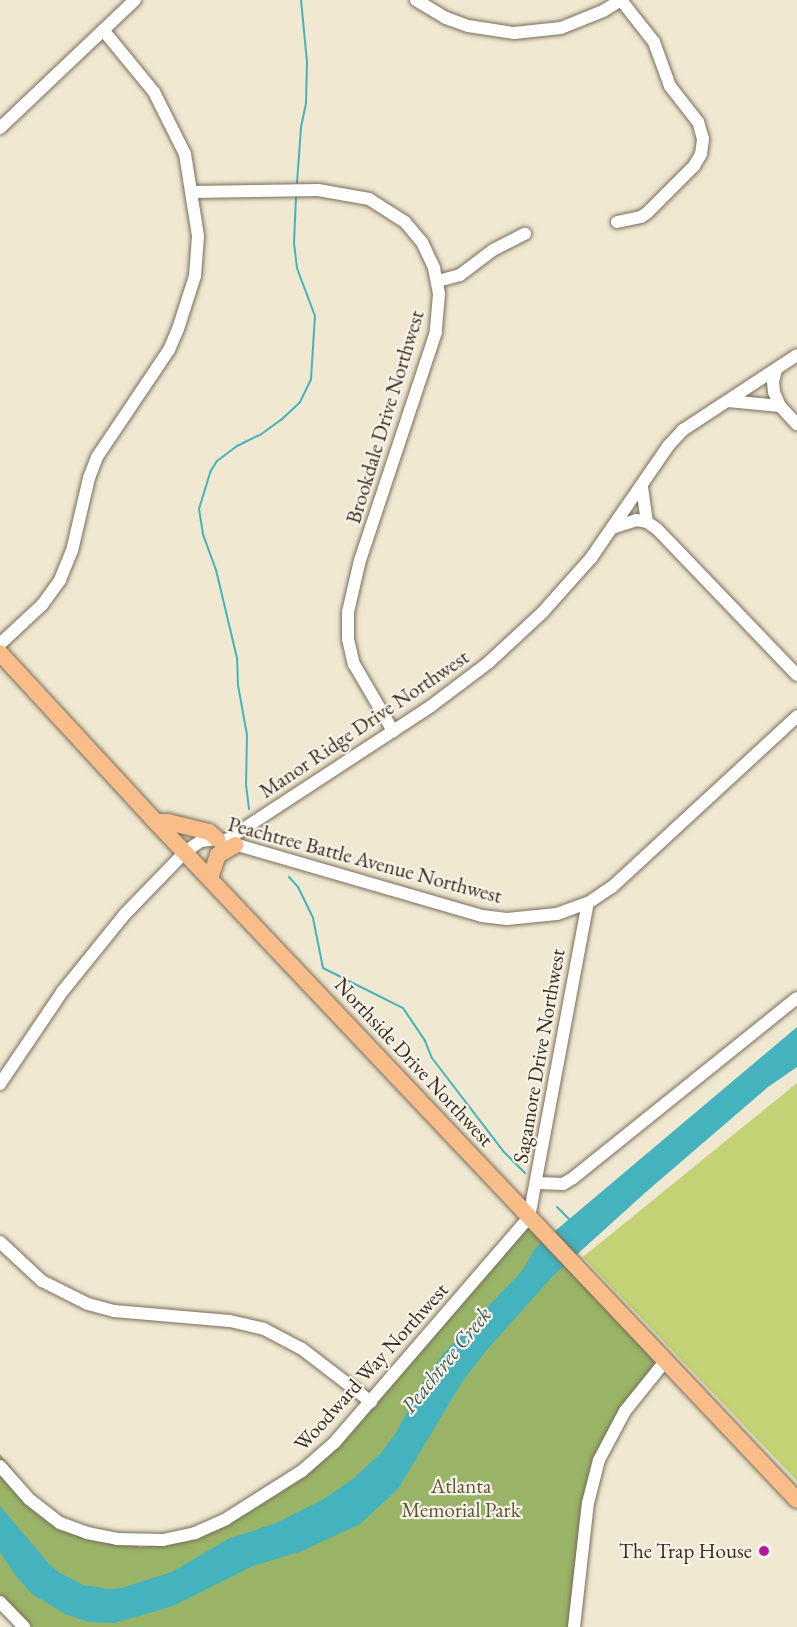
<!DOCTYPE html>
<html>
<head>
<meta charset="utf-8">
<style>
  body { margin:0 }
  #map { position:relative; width:797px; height:1627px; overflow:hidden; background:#f0e8d0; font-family:"EB Garamond",serif }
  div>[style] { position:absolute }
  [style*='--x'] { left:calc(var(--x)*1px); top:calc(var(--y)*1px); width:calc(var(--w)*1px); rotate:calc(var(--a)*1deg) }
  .green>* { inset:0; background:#c2d274 }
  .forest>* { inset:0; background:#99b466 }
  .water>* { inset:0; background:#44b3be }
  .stream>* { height:2px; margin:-1px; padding:0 1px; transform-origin:1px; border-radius:1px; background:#44b3be }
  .roads { filter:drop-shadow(0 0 2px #7a6c5c) drop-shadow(0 0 2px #7a6c5c) }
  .minor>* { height:12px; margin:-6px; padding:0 6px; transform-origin:6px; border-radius:6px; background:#fff }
  .major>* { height:16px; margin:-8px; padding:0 8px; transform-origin:8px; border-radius:8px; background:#f8bd88 }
  .dots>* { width:16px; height:16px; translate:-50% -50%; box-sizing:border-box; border:3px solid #f7f3e8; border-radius:50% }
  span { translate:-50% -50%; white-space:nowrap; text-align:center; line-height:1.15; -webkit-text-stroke:4.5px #f7f3e8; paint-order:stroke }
  .street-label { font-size:21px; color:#3b2a1e }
  .park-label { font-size:21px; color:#5d5434 }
  .poi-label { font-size:21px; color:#3b2a1e }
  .right { translate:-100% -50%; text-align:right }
  .water-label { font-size:22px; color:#3e5a56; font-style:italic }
</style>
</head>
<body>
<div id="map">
  <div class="green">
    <div style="clip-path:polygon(797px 1083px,797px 1481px,583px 1257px)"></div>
  </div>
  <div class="forest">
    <div style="clip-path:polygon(531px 1213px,657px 1362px,595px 1467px,568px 1627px,23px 1627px,0 1598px,0 1454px,61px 1530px,141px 1547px,182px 1542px,214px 1529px,248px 1513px,304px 1477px,373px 1406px)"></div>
  </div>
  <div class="water">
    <div style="clip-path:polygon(797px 1027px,797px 1067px,768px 1087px,646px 1192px,552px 1277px,486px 1351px,462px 1382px,398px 1489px,360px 1524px,302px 1551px,253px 1566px,173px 1606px,115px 1623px,89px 1622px,65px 1614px,32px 1594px,15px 1575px,0 1552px,0 1506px,50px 1565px,60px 1573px,83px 1585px,108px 1589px,121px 1588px,172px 1572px,228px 1539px,276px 1523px,322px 1500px,354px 1478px,382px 1452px,397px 1431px,421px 1385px,443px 1354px,522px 1271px,536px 1247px)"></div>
  </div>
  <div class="stream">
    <div style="--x:297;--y:183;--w:56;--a:-85.9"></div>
    <div style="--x:301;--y:127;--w:25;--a:-78"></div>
    <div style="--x:306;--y:103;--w:41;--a:-88.6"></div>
    <div style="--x:307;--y:62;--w:62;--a:-95.5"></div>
    <div style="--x:249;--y:809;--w:23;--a:-97"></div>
    <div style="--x:246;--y:786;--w:51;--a:-88.9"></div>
    <div style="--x:247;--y:735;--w:51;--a:-100.2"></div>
    <div style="--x:238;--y:685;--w:27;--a:-92"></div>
    <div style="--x:237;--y:658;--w:90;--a:-103.4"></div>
    <div style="--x:216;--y:570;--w:38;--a:-110"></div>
    <div style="--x:203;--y:534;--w:25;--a:-99"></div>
    <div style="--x:199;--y:509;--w:39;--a:-73"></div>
    <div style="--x:210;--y:472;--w:13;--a:-58"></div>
    <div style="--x:217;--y:461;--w:25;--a:-37"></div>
    <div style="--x:237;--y:446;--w:25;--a:-26"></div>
    <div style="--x:260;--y:435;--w:26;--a:-36"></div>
    <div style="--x:281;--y:420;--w:26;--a:-43"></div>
    <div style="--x:300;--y:402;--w:25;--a:-64"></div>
    <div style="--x:311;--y:379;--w:63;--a:-86.4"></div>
    <div style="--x:315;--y:316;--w:51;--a:-110.6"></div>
    <div style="--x:297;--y:268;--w:25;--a:-97"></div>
    <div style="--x:294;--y:243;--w:46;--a:-87.5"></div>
    <div style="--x:289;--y:877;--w:13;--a:48"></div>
    <div style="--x:298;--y:887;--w:34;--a:64"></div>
    <div style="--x:313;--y:918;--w:51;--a:78.7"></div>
    <div style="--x:323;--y:968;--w:89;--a:26.6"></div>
    <div style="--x:403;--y:1008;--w:40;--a:56"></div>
    <div style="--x:425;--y:1041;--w:18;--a:68"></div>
    <div style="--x:432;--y:1058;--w:117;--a:52.6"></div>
    <div style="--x:503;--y:1151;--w:31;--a:45"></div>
    <div style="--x:557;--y:1207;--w:18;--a:45"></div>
  </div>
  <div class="roads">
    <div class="minor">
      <div style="--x:416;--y:0;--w:35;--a:31"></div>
      <div style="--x:446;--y:18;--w:23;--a:20"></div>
      <div style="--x:468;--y:26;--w:47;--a:8.7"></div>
      <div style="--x:514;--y:33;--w:47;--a:-6.1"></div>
      <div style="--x:561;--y:28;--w:45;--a:-22"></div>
      <div style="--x:603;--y:11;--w:21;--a:-31"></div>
      <div style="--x:0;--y:128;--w:186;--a:-43.5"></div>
      <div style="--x:193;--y:192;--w:125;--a:-0.9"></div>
      <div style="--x:318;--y:190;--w:52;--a:10"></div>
      <div style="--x:369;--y:199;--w:43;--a:32.6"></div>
      <div style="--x:405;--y:222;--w:26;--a:50"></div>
      <div style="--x:422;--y:242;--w:29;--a:65"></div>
      <div style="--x:434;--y:268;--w:26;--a:79"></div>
      <div style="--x:439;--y:294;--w:38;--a:95"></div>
      <div style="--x:436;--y:332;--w:240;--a:108.4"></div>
      <div style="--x:360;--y:560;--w:53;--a:103"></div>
      <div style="--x:348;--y:612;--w:27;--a:90"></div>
      <div style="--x:348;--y:639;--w:26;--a:77"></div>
      <div style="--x:354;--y:664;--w:78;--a:59.8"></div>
      <div style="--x:617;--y:222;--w:25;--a:-12"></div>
      <div style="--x:641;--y:217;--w:7;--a:-34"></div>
      <div style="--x:647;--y:213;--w:66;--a:-45"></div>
      <div style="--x:694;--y:166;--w:14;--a:-60"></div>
      <div style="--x:701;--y:154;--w:15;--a:-82"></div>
      <div style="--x:703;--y:139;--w:18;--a:-106"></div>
      <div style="--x:698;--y:122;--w:46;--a:-127.9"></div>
      <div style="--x:670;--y:86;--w:47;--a:-110"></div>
      <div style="--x:654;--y:42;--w:53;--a:-128.2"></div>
      <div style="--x:438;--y:281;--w:23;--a:-15"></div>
      <div style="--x:460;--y:275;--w:41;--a:-37.1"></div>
      <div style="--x:493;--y:250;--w:36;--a:-27"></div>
      <div style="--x:776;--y:370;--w:12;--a:104"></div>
      <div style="--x:773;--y:382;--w:10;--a:84"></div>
      <div style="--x:774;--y:392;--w:15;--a:67"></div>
      <div style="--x:780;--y:406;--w:25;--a:47"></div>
      <div style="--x:728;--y:401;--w:52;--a:5.5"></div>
      <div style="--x:642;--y:487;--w:35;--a:82"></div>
      <div style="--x:615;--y:527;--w:22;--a:-18"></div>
      <div style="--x:636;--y:520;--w:11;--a:10"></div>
      <div style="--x:647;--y:522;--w:12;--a:35"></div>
      <div style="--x:657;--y:529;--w:202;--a:46.2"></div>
      <div style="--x:0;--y:644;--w:57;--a:-42.9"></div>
      <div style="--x:42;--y:605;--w:31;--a:-54"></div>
      <div style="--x:60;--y:580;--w:31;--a:-68"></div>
      <div style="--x:72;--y:551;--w:75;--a:-76.9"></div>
      <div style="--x:89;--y:478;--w:22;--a:-69"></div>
      <div style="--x:97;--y:457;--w:129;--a:-56.1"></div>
      <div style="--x:169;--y:350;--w:23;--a:-67"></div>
      <div style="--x:178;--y:329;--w:56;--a:-72.2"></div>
      <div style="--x:195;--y:276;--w:40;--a:-85.7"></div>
      <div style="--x:198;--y:236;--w:83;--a:-99"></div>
      <div style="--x:185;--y:154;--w:69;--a:-116.6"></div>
      <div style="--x:154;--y:92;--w:80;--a:-129.4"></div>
      <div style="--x:225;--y:841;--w:246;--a:-33.2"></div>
      <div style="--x:431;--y:706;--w:71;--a:-37"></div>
      <div style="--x:488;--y:663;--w:74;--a:-42.8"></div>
      <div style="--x:542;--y:613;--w:74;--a:-48.3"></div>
      <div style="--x:591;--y:558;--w:137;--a:-55.4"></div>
      <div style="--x:669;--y:445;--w:21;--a:-47"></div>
      <div style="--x:683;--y:430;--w:136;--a:-33.3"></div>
      <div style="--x:0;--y:1084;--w:111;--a:-56"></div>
      <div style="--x:62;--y:992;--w:100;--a:-51.1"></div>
      <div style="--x:125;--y:914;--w:86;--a:-45.9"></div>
      <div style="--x:185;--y:852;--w:19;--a:-35"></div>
      <div style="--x:201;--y:841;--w:16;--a:-7"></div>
      <div style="--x:217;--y:839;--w:276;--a:16.2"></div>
      <div style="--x:482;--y:916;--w:25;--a:7"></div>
      <div style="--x:507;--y:919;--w:50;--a:-5.7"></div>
      <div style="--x:557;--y:914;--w:33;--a:-20"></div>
      <div style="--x:588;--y:903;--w:29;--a:-34"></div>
      <div style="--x:612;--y:887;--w:252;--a:-42.7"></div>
      <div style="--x:537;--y:1183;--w:26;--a:2"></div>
      <div style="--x:563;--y:1184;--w:12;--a:-31"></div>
      <div style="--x:573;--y:1178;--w:287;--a:-38.8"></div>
      <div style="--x:0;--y:1242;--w:57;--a:42.9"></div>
      <div style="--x:42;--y:1281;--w:51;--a:26.6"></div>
      <div style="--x:88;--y:1304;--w:27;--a:15"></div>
      <div style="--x:114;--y:1311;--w:116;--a:4.9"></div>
      <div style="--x:230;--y:1321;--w:35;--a:13"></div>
      <div style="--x:264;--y:1329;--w:43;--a:27.8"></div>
      <div style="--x:302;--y:1349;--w:87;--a:37.5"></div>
      <div style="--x:0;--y:1466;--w:44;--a:48.7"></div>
      <div style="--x:29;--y:1499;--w:39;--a:38"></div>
      <div style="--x:60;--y:1523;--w:29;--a:20"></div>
      <div style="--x:87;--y:1533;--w:31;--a:11"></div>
      <div style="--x:117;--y:1539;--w:46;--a:1.2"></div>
      <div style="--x:163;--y:1540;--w:33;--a:-12"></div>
      <div style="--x:195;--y:1533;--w:34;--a:-24"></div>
      <div style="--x:226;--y:1519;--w:90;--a:-32.3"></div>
      <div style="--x:302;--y:1471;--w:44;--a:-41.3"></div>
      <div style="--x:335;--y:1442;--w:297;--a:-49.2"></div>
      <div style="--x:529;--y:1217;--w:319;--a:-79.4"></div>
      <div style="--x:0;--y:1602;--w:35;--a:46"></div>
      <div style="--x:574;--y:1627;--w:125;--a:-83.6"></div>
      <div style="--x:588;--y:1503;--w:44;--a:-75.7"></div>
      <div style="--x:599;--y:1460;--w:55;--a:-62"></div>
      <div style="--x:625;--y:1411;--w:65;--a:-51.2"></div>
    </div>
    <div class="major">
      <div style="--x:0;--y:653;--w:226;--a:47.3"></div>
      <div style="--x:153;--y:819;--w:937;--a:46.6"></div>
      <div style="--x:156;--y:822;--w:12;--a:0"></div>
      <div style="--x:168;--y:822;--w:42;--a:13.7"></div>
      <div style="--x:209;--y:832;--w:11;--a:41"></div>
      <div style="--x:210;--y:878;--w:24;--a:-71"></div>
      <div style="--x:218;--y:855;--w:20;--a:-30"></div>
    </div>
  </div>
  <div class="dots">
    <div style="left:764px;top:1551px;background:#b5179e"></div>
  </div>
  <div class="street-label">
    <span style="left:385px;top:417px;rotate:-73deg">Brookdale Drive Northwest</span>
    <span style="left:364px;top:724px;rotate:-34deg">Manor Ridge Drive Northwest</span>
    <span style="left:365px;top:860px;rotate:15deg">Peachtree Battle Avenue Northwest</span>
    <span style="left:539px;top:1056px;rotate:-80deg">Sagamore Drive Northwest</span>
    <span style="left:414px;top:1062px;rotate:47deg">Northside Drive Northwest</span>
    <span style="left:371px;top:1367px;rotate:-48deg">Woodward Way Northwest</span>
  </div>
  <div class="park-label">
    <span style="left:461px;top:1498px">Atlanta<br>Memorial Park</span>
  </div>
  <div class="poi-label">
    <span class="right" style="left:752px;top:1551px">The Trap House</span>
  </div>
  <div class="water-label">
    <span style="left:446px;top:1360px;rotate:-51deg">Peachtree Creek</span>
  </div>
</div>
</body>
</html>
